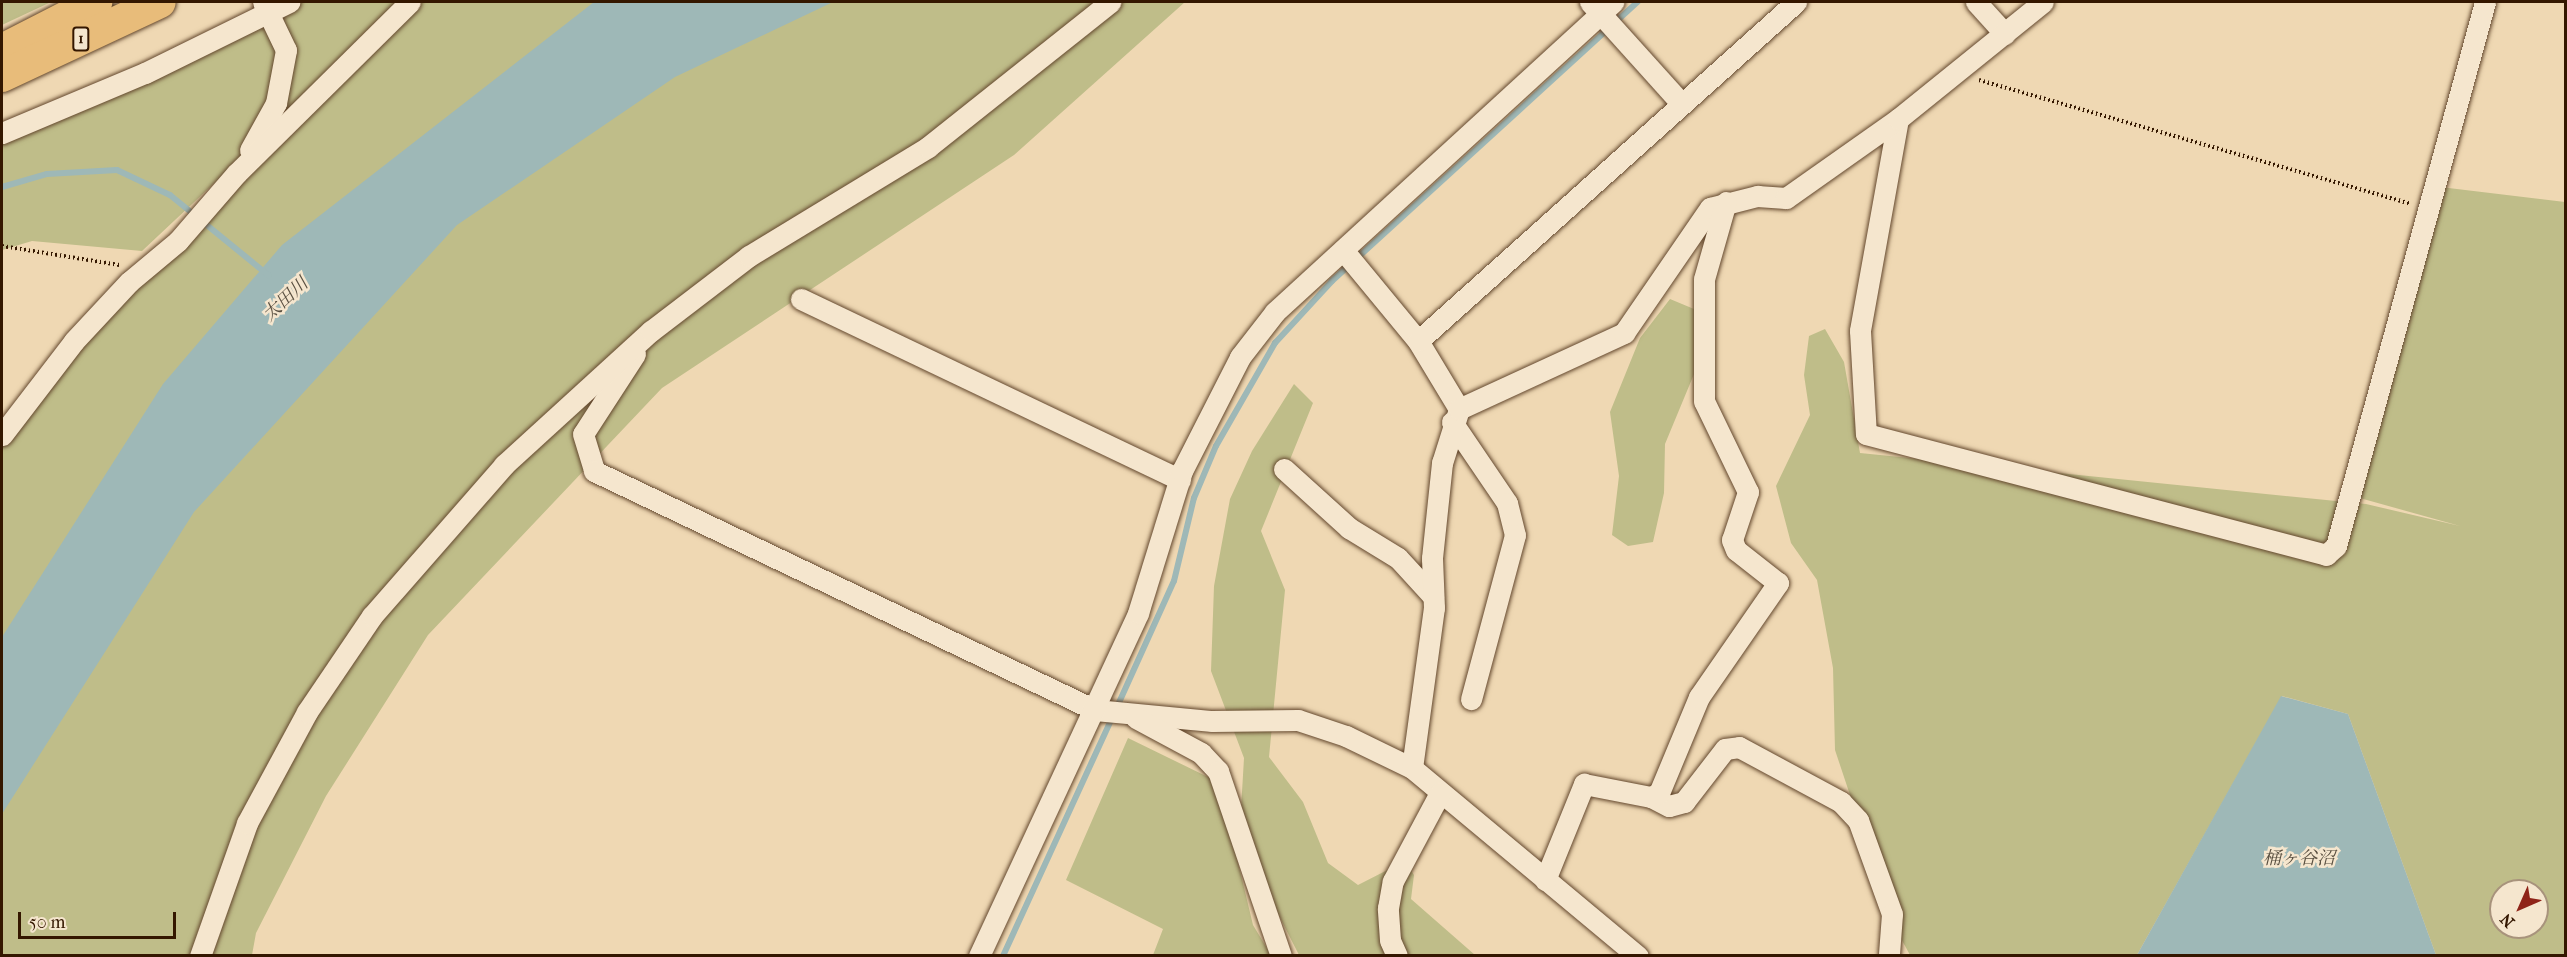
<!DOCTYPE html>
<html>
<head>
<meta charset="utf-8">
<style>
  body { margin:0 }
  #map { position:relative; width:2567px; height:957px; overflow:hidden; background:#efd8b3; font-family:"IM FELL French Canon","Noto Serif JP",serif }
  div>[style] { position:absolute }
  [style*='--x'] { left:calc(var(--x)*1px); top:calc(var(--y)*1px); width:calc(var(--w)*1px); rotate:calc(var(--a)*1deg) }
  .green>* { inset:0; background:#bfbd89 }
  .water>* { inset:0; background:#9eb8b7 }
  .stream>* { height:6px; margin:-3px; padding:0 3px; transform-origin:3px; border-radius:3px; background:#9eb8b7 }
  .path>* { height:4px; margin-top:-2px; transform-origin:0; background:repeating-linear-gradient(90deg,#341700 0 1.5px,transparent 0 4.5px) }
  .roads { filter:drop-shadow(0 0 2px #63472d) drop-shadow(0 0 2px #63472d) }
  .minor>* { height:21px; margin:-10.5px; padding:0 10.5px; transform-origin:10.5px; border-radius:10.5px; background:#f5e6ce }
  .highway>* { height:32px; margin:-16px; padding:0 16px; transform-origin:16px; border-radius:16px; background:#e8bc7a }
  span { translate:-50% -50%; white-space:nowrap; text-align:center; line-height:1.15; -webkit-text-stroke:5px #f5e6ce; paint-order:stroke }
  .shield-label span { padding:2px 4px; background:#f5e6ce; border:2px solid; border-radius:4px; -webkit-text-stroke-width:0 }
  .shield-label { font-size:15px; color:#341700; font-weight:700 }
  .water-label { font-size:18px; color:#594f40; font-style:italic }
  .frame { position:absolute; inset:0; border:3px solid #341700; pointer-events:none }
  .north { position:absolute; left:2489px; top:879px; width:60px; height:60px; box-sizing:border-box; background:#f5e6ce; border:2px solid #a8937c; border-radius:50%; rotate:225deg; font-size:16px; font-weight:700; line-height:24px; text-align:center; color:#341700 }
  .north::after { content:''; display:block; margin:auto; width:21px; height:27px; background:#8f2418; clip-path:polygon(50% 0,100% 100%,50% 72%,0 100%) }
  .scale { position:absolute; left:18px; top:912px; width:158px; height:27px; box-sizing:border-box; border:3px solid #341700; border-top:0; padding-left:8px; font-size:18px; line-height:21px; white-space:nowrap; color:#341700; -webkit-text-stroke:4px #f5e6ce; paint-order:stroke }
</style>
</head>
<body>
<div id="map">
  <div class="green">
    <div style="clip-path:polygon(2px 2px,51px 2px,2px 25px)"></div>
    <div style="clip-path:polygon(291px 2px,407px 2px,142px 251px,32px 241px,2px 250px,2px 132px)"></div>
    <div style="clip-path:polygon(410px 2px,1185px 2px,1014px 155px,662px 388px,428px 635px,326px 796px,256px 933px,252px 955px,2px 956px,2px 448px,51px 381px,178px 241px)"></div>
    <div style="clip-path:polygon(evenodd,2432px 186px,2565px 202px,2565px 955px,2436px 955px,2348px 714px,2282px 696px,2137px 955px,1910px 955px,1893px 924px,1835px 750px,1833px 668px,1817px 580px,1791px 543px,1776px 486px,1810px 415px,1804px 375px,1809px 336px,1825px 329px,1844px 362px,1860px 453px,2366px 504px,2460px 526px,2349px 495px,2432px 186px,2501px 891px,2537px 891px,2537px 927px,2501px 927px,2501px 891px)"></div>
    <div style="clip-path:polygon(1670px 299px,1694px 309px,1704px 350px,1665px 444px,1664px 493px,1653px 542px,1628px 546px,1612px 535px,1619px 476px,1610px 412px,1640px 338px)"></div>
    <div style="clip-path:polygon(1294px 384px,1313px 403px,1261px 531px,1285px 590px,1269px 757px,1303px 802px,1328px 863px,1358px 885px,1405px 861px,1414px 875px,1411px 899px,1475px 955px,1299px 955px,1267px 892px,1241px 809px,1244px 758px,1211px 671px,1214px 586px,1230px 499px,1252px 451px)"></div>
    <div style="clip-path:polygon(1128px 738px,1210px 778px,1229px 825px,1253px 925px,1271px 955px,1153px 955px,1163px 929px,1066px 880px)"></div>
  </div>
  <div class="water">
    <div style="clip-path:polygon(594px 2px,833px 2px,675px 77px,457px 225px,194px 512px,2px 814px,2px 637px,163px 384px,282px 245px)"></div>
    <div style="clip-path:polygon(2281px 696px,2348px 714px,2436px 955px,2137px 955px)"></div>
  </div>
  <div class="stream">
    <div style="--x:2;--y:187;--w:47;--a:-16.1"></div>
    <div style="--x:47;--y:174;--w:70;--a:-3.3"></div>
    <div style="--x:117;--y:170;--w:59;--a:25.3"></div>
    <div style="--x:170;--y:195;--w:127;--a:39.2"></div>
    <div style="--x:1117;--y:707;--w:138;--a:-65.7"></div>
    <div style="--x:1174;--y:581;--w:85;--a:-76.5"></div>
    <div style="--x:1194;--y:498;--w:56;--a:-67.1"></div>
    <div style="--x:1216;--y:446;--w:119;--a:-60.2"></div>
    <div style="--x:1275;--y:343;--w:84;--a:-47.4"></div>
    <div style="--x:1332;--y:281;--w:414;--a:-42.4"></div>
    <div style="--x:1003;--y:956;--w:264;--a:-65.4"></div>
  </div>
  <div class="path">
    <div style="--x:1979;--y:80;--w:449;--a:16"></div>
    <div style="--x:2;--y:246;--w:119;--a:9.2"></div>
  </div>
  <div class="roads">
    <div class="minor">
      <div style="--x:1590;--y:2;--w:137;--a:48"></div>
      <div style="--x:1976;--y:2;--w:43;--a:47.8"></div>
      <div style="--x:1898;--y:119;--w:215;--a:100.2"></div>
      <div style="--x:1860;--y:331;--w:103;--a:86.7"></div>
      <div style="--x:1866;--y:434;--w:476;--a:14.7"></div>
      <div style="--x:2326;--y:555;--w:13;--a:-42"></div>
      <div style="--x:2336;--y:546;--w:564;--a:-74.68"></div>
      <div style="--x:2;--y:133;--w:155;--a:-22.8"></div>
      <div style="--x:145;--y:73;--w:161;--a:-26.2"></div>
      <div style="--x:250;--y:150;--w:54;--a:-61"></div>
      <div style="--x:276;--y:103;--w:54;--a:-79.3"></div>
      <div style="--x:286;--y:50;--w:53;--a:-115.6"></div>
      <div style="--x:1343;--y:250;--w:118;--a:50.5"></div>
      <div style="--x:1418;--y:341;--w:79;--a:58.9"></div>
      <div style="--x:801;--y:299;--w:420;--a:25.5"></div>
      <div style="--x:1418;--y:341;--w:508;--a:-41.89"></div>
      <div style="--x:635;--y:354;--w:95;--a:123"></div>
      <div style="--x:583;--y:434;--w:39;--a:73"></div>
      <div style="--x:594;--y:471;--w:555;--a:25.5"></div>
      <div style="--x:1095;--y:710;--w:118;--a:5.4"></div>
      <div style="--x:1212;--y:721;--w:86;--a:-0.7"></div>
      <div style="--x:1298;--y:720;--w:51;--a:18.4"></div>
      <div style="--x:1346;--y:736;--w:73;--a:25.9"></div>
      <div style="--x:1412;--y:768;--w:294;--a:39.8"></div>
      <div style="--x:1452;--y:422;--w:98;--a:55.8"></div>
      <div style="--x:1507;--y:503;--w:33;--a:76"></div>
      <div style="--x:1515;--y:535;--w:170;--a:105"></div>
      <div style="--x:2;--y:435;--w:118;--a:-52.5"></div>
      <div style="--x:74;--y:341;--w:81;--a:-47"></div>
      <div style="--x:129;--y:282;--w:64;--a:-39.9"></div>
      <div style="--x:178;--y:241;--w:90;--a:-49.1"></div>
      <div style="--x:237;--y:173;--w:243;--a:-44.7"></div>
      <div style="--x:1284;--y:469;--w:88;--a:42.2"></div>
      <div style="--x:1349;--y:528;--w:57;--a:31.5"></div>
      <div style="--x:1398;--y:558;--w:52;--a:47.4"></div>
      <div style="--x:1136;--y:718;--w:74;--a:28.3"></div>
      <div style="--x:1201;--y:753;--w:25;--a:47"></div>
      <div style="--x:1218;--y:771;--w:195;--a:71.2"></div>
      <div style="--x:1412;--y:768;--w:162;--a:-82.2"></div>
      <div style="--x:1434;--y:608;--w:50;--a:-92.3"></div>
      <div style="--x:1432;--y:558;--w:96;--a:-84"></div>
      <div style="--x:1442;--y:463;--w:57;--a:-72.5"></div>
      <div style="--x:1459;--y:409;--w:182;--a:-24.7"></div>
      <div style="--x:1624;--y:333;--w:152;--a:-55.5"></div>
      <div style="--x:1710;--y:208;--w:49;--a:-14.3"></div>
      <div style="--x:1757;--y:196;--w:29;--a:4"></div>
      <div style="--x:1786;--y:198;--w:137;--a:-35.2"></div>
      <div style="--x:1898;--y:119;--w:186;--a:-38.9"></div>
      <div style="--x:1651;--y:797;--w:20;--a:27"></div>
      <div style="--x:1669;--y:806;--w:16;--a:-15"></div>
      <div style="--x:1684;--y:802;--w:67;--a:-52.3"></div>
      <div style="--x:1725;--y:749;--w:14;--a:-8"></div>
      <div style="--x:1739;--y:747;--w:116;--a:28.3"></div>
      <div style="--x:1841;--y:802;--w:25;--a:47"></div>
      <div style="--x:1858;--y:820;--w:100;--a:70.1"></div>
      <div style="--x:1892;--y:914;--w:40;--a:94.3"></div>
      <div style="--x:1545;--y:880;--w:104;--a:-67.9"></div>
      <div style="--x:1584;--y:784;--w:68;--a:11"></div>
      <div style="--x:1651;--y:797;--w:9;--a:-27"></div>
      <div style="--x:1659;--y:793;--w:104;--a:-67.4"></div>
      <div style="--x:1699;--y:697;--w:139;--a:-55.3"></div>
      <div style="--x:1778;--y:583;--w:53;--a:-141.8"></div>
      <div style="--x:1736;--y:550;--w:11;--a:-112"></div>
      <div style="--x:1732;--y:540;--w:51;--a:-71.6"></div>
      <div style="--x:1748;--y:492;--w:101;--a:-115.8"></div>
      <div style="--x:1704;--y:401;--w:122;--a:-90"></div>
      <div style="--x:1704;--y:279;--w:80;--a:-74.1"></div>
      <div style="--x:200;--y:956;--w:141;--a:-70.5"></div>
      <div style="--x:247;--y:823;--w:126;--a:-61.6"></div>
      <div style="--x:307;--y:712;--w:116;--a:-55.9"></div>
      <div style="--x:372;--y:616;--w:201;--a:-48.8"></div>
      <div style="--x:504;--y:465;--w:199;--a:-42.4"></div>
      <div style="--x:651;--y:331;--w:123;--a:-37.4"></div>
      <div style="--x:749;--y:256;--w:210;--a:-31.3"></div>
      <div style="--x:928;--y:147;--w:233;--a:-38.5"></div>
      <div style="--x:979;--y:956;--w:378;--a:-65.1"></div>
      <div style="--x:1138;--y:613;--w:149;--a:-72.8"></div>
      <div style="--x:1182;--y:471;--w:128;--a:-63"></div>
      <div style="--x:1240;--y:357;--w:57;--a:-52.1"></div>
      <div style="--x:1275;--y:312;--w:459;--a:-42.5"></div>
      <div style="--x:1397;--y:956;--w:17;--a:-114"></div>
      <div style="--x:1390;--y:940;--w:32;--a:-94"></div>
      <div style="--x:1388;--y:908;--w:27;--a:-80"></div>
      <div style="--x:1393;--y:881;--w:100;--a:-61.9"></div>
    </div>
    <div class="highway">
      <div style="--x:2;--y:50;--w:106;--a:-27.1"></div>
      <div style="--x:2;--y:76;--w:174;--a:-25.1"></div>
    </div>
  </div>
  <div class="shield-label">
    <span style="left:81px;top:39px">1</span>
  </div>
  <div class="water-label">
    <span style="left:286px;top:300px;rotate:-43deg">太田川</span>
    <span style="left:2299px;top:859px">桶ヶ谷沼</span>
  </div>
  <div class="frame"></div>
  <div class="north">N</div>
  <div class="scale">50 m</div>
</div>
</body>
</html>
